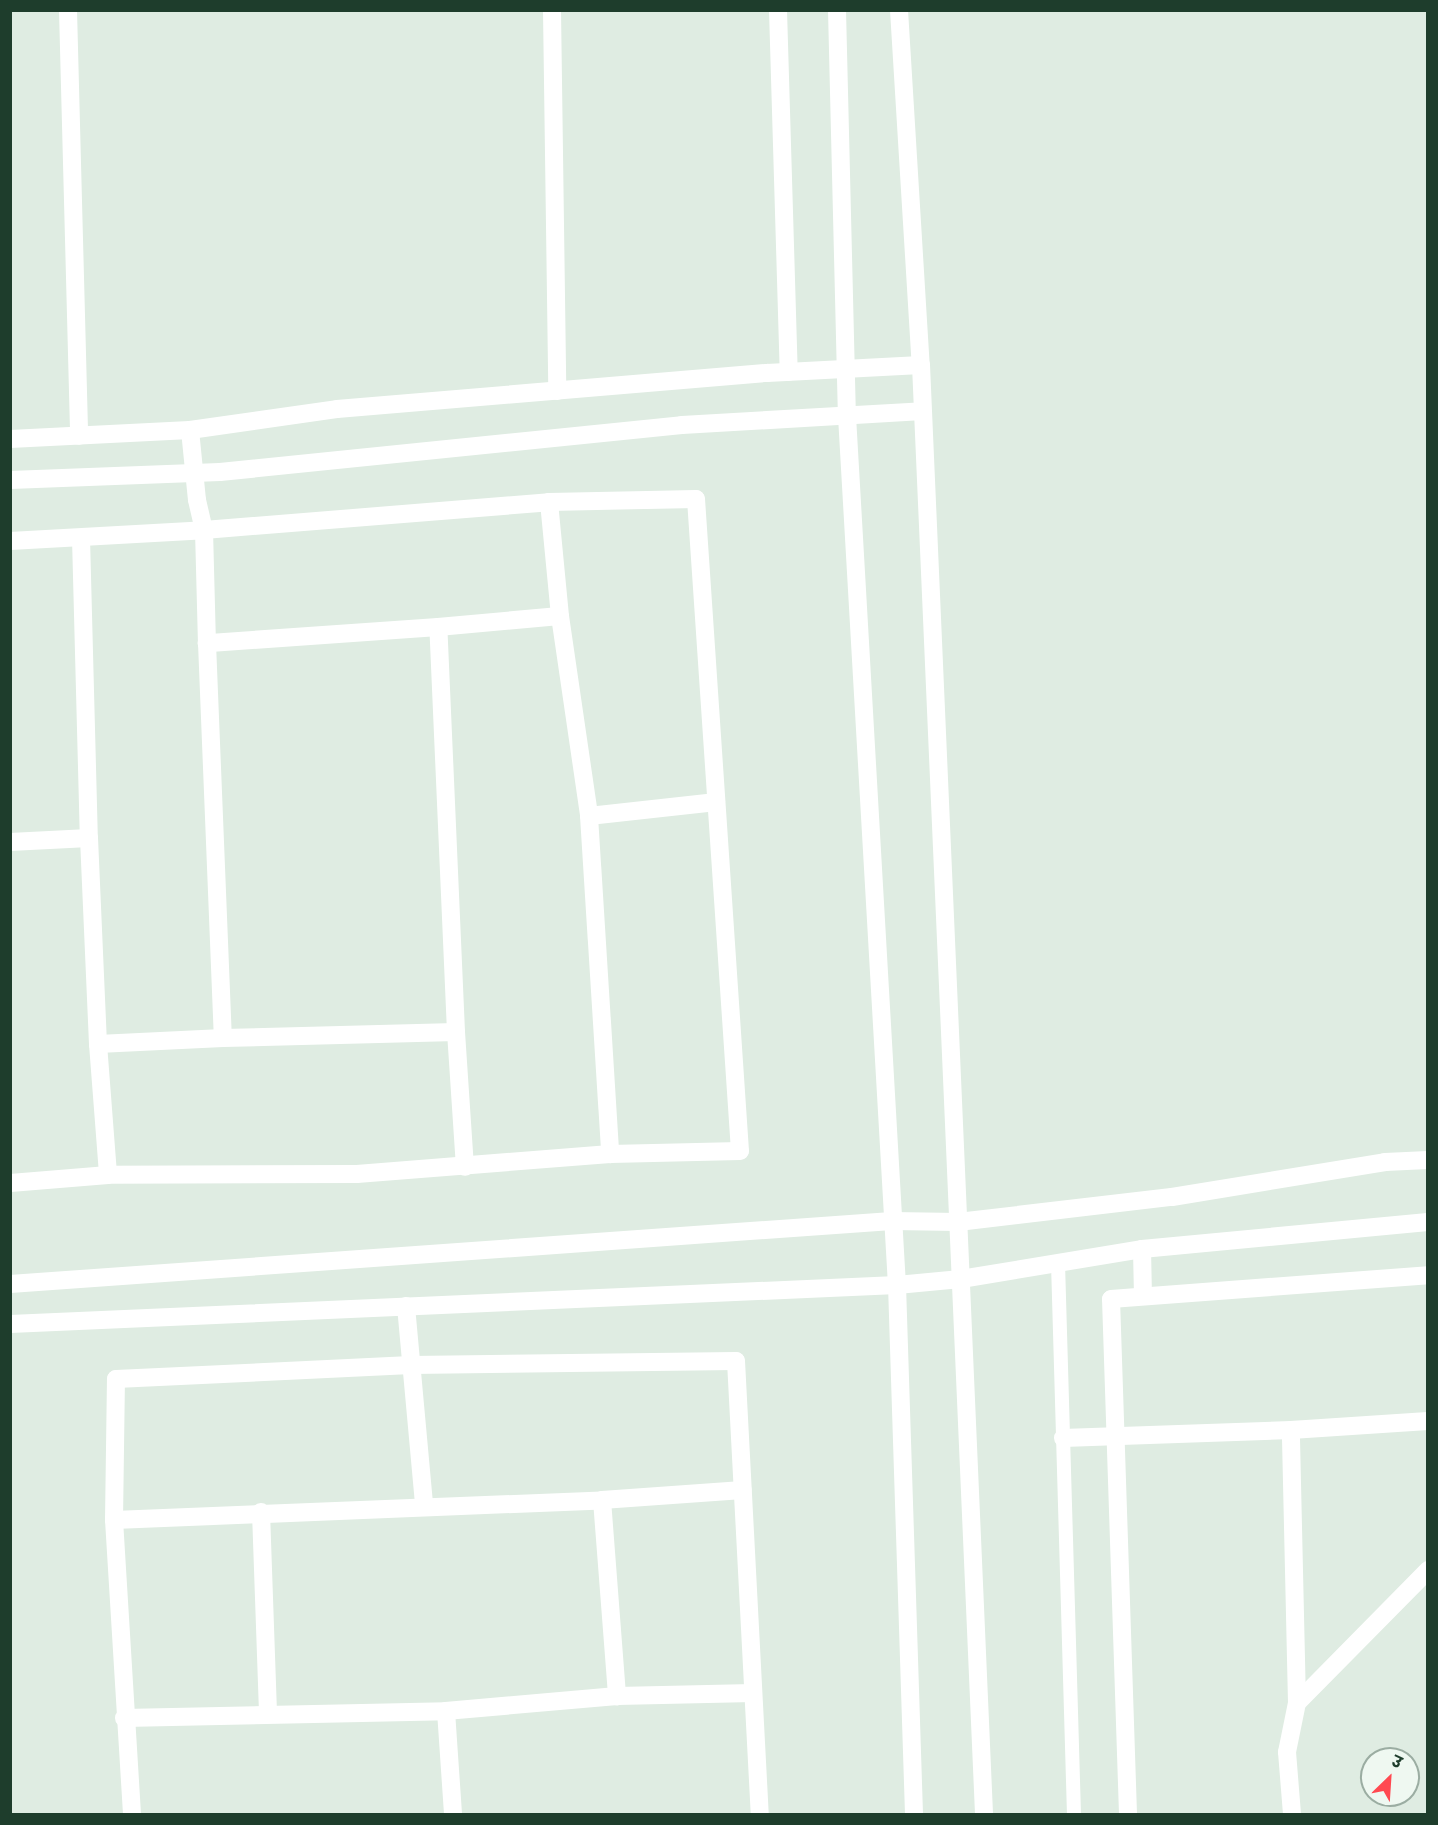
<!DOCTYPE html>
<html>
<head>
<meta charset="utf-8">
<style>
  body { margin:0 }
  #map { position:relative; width:1438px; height:1825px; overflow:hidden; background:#dfece2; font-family:Poppins,"Noto Sans Devanagari",sans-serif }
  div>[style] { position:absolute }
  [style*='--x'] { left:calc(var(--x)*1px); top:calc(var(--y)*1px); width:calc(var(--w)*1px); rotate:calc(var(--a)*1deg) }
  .service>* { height:14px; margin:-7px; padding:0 7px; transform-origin:7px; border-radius:7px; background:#fff }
  .minor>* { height:18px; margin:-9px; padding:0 9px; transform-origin:9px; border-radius:9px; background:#fff }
  .tertiary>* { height:18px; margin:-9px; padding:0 9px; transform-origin:9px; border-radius:9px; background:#fff }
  span { translate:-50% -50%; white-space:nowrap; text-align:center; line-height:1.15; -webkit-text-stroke:6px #eff8f1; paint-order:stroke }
  .frame { position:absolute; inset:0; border:12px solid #1e3d2c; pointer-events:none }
  .north { position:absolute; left:1360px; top:1747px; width:60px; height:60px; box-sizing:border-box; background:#eff8f1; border:2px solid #9bada2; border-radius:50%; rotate:25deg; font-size:16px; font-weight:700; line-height:24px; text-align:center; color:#1e3d2c }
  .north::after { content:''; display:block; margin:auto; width:21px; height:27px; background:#ff4951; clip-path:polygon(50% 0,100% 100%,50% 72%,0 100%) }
</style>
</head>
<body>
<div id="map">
  <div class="service">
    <div style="--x:1058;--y:1263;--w:551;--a:88.34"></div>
  </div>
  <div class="minor">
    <div style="--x:68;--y:10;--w:426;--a:88.5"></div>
    <div style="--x:552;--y:10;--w:381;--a:89.2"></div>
    <div style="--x:778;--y:10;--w:362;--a:88.3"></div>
    <div style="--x:190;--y:430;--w:70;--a:84.3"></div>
    <div style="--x:197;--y:500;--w:31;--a:77"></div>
    <div style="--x:204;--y:530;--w:113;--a:88.5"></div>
    <div style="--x:207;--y:643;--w:395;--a:87.7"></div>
    <div style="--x:223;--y:1038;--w:233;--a:-1.5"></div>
    <div style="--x:456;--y:1032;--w:405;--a:-92.5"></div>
    <div style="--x:438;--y:627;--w:232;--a:176"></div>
    <div style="--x:549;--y:502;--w:115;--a:84.5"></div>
    <div style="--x:560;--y:616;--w:202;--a:81.7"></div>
    <div style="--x:589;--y:816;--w:339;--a:86.4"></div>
    <div style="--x:81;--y:538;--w:300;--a:88.5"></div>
    <div style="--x:89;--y:838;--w:206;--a:87.5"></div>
    <div style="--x:98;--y:1044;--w:131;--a:85.6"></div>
    <div style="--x:10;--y:541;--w:194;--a:-3.2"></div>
    <div style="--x:204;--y:530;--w:346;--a:-4.6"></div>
    <div style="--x:549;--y:502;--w:147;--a:-1.2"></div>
    <div style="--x:696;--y:499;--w:653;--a:86.14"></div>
    <div style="--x:740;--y:1151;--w:130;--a:178.7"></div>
    <div style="--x:610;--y:1154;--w:254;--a:175.5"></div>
    <div style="--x:357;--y:1174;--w:249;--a:179.8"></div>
    <div style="--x:108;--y:1175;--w:98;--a:175.3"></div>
    <div style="--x:438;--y:627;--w:122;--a:-5.2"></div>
    <div style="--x:589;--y:816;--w:128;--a:-6.3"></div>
    <div style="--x:10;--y:842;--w:79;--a:-2.9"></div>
    <div style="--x:456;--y:1032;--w:135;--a:86.2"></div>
    <div style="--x:98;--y:1044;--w:125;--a:-2.7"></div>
    <div style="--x:1142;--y:1249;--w:47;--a:88.8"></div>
    <div style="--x:406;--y:1306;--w:200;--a:84.8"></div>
    <div style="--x:1063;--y:1438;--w:228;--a:-2"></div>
    <div style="--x:602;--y:1500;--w:141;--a:-4.1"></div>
    <div style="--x:261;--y:1512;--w:202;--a:88"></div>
    <div style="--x:114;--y:1520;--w:488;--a:-2.3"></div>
    <div style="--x:602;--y:1500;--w:197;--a:85.6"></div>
    <div style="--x:617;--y:1696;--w:172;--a:175"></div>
    <div style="--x:446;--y:1711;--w:103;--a:86.1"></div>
    <div style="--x:617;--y:1696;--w:136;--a:-1.3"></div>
    <div style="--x:1297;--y:1703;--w:187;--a:-45.4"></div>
    <div style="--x:124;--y:1718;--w:322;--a:-1.2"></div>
    <div style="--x:132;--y:1814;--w:295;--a:-93.5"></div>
    <div style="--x:114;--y:1520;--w:141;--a:-89.2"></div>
    <div style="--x:116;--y:1379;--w:295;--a:-2.7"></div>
    <div style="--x:411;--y:1365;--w:325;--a:-0.7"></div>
    <div style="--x:736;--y:1361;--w:454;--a:87"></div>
    <div style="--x:1128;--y:1814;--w:515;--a:-91.89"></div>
    <div style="--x:1111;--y:1299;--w:318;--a:-4.3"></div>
    <div style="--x:1292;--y:1814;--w:62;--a:-94.6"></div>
    <div style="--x:1287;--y:1752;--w:50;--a:-78.5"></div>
    <div style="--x:1297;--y:1703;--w:273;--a:-91.3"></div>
    <div style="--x:1291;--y:1430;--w:137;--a:-3.8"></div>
  </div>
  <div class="tertiary">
    <div style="--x:837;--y:10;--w:406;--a:88.6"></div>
    <div style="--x:847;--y:416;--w:870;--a:86.71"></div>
    <div style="--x:897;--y:1285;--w:529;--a:88.16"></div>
    <div style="--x:899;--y:10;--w:356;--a:86.5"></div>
    <div style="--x:921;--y:365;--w:1450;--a:87.51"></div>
    <div style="--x:10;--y:439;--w:180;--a:-2.9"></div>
    <div style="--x:190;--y:430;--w:148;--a:-8.1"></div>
    <div style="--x:337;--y:409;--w:432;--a:-4.8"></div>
    <div style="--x:767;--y:373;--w:154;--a:-3"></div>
    <div style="--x:10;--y:480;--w:210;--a:-2.2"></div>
    <div style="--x:220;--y:472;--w:464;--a:-5.8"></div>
    <div style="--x:682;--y:425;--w:241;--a:-3.3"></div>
    <div style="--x:10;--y:1284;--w:884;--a:-4.09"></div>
    <div style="--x:892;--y:1221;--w:66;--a:0.9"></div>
    <div style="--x:958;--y:1222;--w:215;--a:-6.7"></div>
    <div style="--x:1172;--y:1197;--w:216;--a:-9.3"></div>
    <div style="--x:1385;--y:1162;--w:43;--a:-2.7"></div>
    <div style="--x:10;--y:1324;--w:888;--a:-2.52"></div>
    <div style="--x:897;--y:1285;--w:64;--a:-5.4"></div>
    <div style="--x:961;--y:1279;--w:183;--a:-9.4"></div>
    <div style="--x:1142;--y:1249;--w:287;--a:-5.4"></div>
  </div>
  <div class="frame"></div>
  <div class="north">उ</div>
</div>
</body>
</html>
